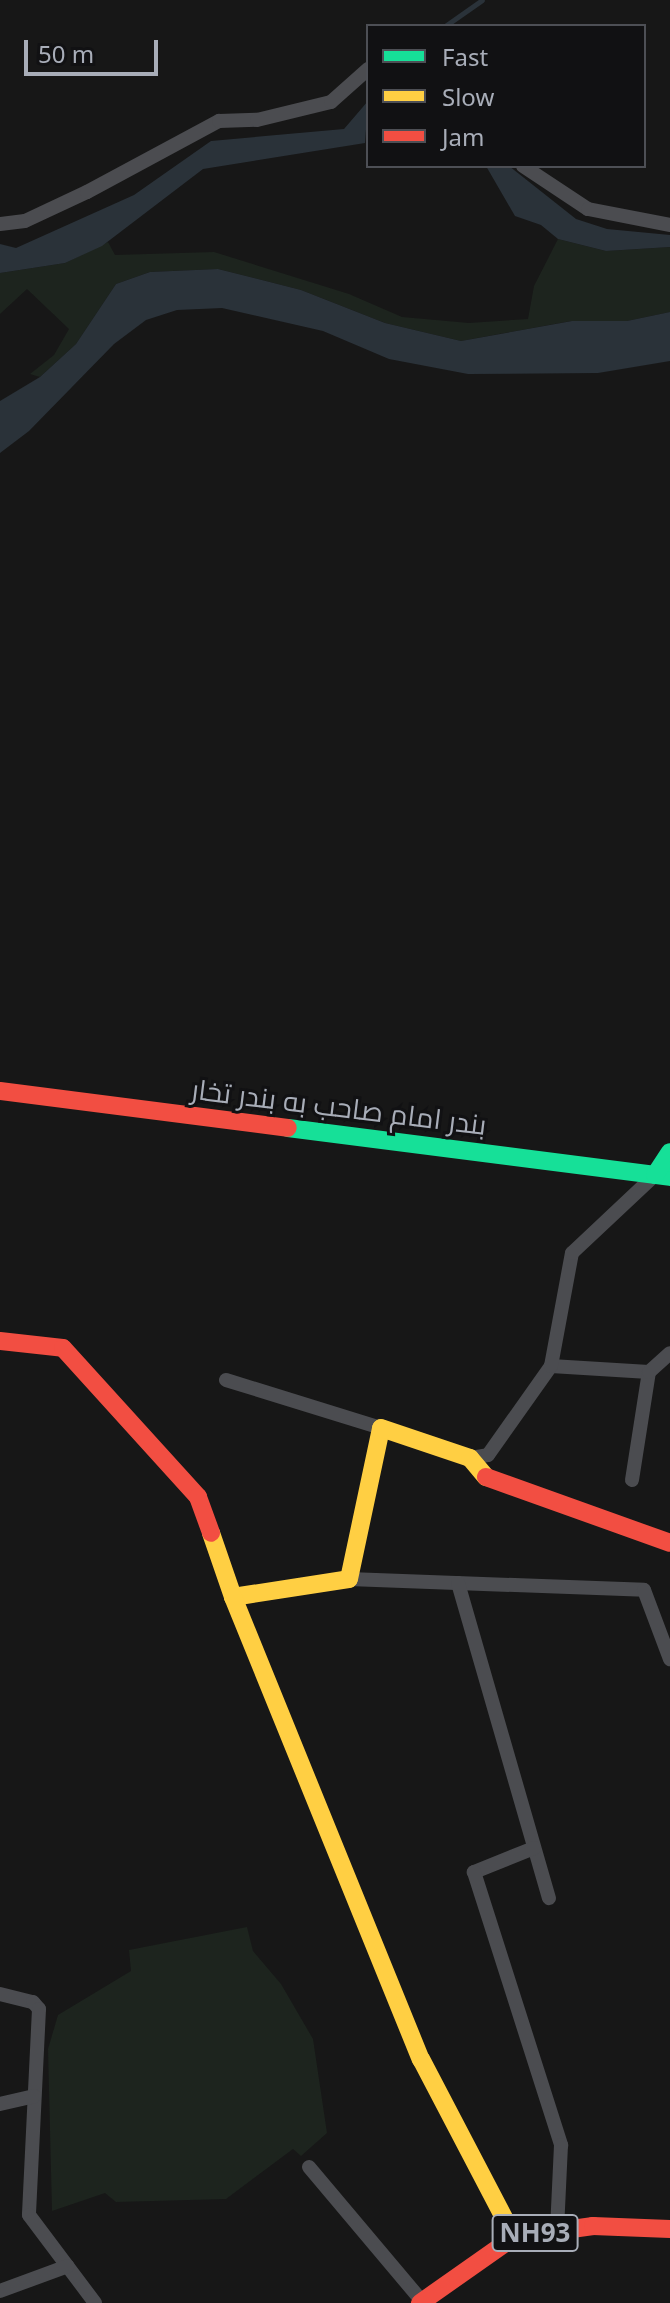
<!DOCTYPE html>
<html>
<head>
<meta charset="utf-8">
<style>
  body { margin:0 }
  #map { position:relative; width:670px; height:2303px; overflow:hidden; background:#171717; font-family:"Noto Sans",Cairo,sans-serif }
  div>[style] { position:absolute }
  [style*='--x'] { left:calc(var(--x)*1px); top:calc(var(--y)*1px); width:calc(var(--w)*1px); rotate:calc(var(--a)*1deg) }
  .green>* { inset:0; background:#1d241e }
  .water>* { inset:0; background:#2a3239 }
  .stream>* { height:5px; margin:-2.5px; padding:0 2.5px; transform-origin:2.5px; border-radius:2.5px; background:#2a3239 }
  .street>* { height:14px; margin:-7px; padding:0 7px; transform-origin:7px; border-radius:7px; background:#4b4c50 }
  .fast>* { height:18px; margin:-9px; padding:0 9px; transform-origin:9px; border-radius:9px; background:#16e098 }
  .slow>* { height:18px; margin:-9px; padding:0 9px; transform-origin:9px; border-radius:9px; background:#ffcf43 }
  .jam>* { height:18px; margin:-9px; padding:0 9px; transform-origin:9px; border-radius:9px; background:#f24e42 }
  span { translate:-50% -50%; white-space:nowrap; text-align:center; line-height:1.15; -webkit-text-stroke:6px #111113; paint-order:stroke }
  .shield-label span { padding:2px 6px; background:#111113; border:2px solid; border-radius:6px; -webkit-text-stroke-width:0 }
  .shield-label { font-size:26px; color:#a8adb8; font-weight:700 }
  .street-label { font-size:28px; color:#a8adb8 }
  .legend { position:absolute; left:366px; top:24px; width:280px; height:144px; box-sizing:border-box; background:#111113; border:2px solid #4d4f55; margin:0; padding:10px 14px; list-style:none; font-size:24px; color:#a8adb8 }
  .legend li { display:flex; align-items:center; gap:16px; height:40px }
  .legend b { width:40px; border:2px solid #4d4f55 }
  .scale { position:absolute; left:24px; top:40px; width:134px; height:36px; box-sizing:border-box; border:4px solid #a8adb8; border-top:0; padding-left:10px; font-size:24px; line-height:28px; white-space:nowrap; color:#a8adb8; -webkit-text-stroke:6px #111113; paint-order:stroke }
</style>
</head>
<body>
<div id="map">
  <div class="green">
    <div style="clip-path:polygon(558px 239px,606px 251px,670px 247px,670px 312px,627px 321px,571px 321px,461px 341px,385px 323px,301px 290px,218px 269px,150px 272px,116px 284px,76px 344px,40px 377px,30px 374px,54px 355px,69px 329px,27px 289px,0 314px,0 273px,65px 263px,108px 242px,115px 255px,214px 252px,349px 294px,402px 317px,469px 323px,528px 319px,534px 286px)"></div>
    <div style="clip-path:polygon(247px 1927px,253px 1951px,281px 1984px,313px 2039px,327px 2133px,301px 2156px,293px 2149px,226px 2199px,116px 2202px,105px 2193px,52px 2211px,48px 2049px,58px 2015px,131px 1971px,129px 1950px)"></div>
  </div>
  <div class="water">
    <div style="clip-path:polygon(368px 101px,365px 143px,203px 169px,102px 246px,65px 263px,0 273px,0 244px,16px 248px,134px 195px,211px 141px,344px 129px)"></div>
    <div style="clip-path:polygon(486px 166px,509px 166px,576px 219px,607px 229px,670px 235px,670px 247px,606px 251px,558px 239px,541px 225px,515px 216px)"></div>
    <div style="clip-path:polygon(218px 269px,301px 290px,385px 323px,461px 341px,572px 321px,627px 321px,670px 312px,670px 361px,598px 373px,468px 374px,389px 359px,323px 331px,222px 308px,177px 310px,146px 320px,114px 344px,29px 431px,0 453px,0 401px,40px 377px,76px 344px,116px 284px,150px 272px)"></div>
  </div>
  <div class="stream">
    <div style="--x:445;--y:26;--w:45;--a:-35.1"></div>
  </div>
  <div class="street">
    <div style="--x:523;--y:166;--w:78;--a:33.5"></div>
    <div style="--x:588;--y:209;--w:84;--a:11"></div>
    <div style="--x:0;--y:224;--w:25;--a:-7"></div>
    <div style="--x:25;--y:221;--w:68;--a:-25.1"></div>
    <div style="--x:87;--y:192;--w:150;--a:-28.3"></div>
    <div style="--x:219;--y:121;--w:38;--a:-2"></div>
    <div style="--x:257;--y:120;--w:76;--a:-13.7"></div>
    <div style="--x:331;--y:102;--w:50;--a:-41.7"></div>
    <div style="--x:551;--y:1366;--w:98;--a:3.5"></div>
    <div style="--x:226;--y:1380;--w:162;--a:17.2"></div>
    <div style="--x:470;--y:1458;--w:18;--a:-9"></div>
    <div style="--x:488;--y:1455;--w:109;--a:-54.7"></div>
    <div style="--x:551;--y:1366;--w:115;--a:-79.5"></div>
    <div style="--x:572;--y:1253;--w:114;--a:-43.2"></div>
    <div style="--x:632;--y:1480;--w:109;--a:-81.1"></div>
    <div style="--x:649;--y:1372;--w:28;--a:-42"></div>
    <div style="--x:349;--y:1579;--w:295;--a:2.1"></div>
    <div style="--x:644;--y:1590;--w:74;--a:69.4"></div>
    <div style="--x:458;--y:1583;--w:328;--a:73.9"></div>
    <div style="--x:534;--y:1848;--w:65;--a:158.2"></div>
    <div style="--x:474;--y:1872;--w:287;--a:72.3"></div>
    <div style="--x:561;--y:2145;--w:84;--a:92.7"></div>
    <div style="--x:0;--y:1994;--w:34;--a:14"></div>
    <div style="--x:33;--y:2002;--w:9;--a:49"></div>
    <div style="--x:39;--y:2009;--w:206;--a:92.8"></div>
    <div style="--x:29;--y:2215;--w:110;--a:53.1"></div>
    <div style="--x:0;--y:2104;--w:35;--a:-13"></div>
    <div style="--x:309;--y:2167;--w:175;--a:49.9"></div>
    <div style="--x:0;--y:2291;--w:72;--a:-20.2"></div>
  </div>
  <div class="fast">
    <div style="--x:288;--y:1128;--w:385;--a:7.3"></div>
    <div style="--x:655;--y:1175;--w:27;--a:-57"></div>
  </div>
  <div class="slow">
    <div style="--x:211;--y:1533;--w:68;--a:71"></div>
    <div style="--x:233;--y:1597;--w:117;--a:-8.8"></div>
    <div style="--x:349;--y:1579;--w:154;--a:-78"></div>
    <div style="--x:381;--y:1428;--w:94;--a:18.6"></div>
    <div style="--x:470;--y:1458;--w:25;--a:50"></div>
    <div style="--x:233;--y:1597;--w:499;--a:67.9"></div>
    <div style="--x:421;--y:2059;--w:201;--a:62.4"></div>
  </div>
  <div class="jam">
    <div style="--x:0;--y:1091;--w:290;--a:7.3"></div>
    <div style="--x:0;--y:1341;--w:63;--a:6.3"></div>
    <div style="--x:63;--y:1348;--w:201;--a:47.8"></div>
    <div style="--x:198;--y:1497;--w:38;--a:70"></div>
    <div style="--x:486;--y:1477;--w:195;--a:19.7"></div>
    <div style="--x:420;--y:2303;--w:115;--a:-35.1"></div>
    <div style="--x:514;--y:2237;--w:80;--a:-7.9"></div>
    <div style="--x:593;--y:2226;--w:77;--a:2.2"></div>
  </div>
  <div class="shield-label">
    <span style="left:535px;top:2233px">NH93</span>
  </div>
  <div class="street-label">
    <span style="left:339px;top:1106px;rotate:7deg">بندر امام صاحب به بندر تخار</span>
  </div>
  <ul class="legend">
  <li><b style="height:10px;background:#16e098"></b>Fast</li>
  <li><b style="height:10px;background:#ffcf43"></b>Slow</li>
  <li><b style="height:10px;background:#f24e42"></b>Jam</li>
  </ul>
  <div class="scale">50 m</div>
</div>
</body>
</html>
